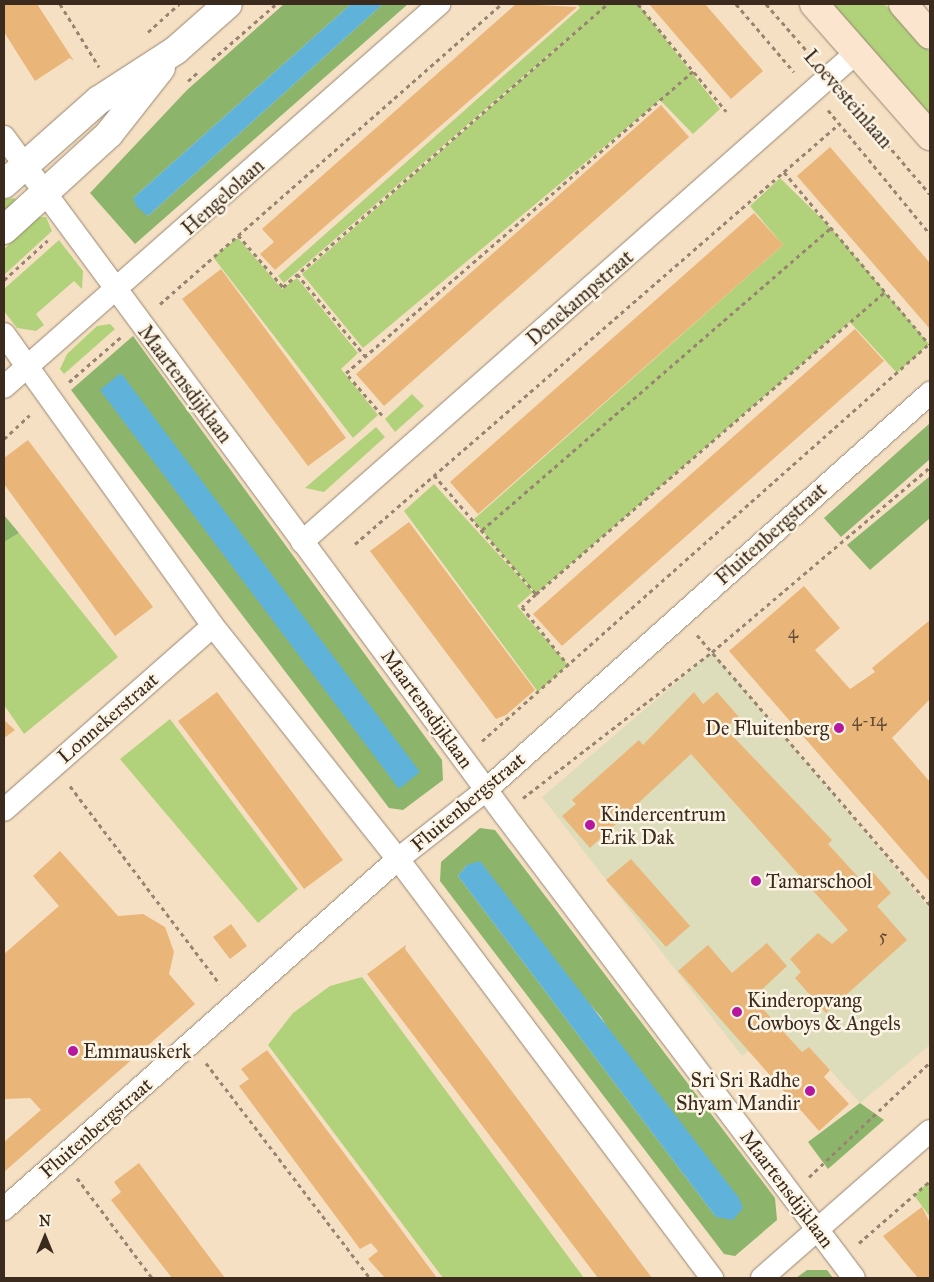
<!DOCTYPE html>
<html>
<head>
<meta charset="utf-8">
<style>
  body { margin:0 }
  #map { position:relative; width:934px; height:1282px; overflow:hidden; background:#f5e0c4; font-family:"IM FELL Great Primer",serif }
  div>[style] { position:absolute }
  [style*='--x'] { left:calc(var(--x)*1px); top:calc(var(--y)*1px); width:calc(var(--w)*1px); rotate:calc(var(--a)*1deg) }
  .built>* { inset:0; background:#deddbb }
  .green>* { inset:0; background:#b1d27a }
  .forest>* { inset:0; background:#8cb46a }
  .water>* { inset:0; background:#5fb2da }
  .building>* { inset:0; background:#e9b579 }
  .path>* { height:3px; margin-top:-1.5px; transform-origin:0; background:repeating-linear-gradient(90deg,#988571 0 4px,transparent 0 8px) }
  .roads { filter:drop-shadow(0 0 1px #988571) drop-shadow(0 0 1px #988571) }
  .minor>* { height:22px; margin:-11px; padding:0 11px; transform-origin:11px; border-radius:11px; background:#fff }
  .tertiary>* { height:28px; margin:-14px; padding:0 14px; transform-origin:14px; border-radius:14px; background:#fff }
  .secondary>* { height:28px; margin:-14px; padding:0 14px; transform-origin:14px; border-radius:14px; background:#fbe5cf }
  .dots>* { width:14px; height:14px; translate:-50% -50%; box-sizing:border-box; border:2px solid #fcf5e5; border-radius:50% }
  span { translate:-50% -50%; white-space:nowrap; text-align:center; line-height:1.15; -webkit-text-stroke:5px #fcf5e5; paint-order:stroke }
  .number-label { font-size:18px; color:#664d35 }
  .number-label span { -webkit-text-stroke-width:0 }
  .street-label { font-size:20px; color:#3b2a1e }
  .poi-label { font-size:20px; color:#3b2a1e }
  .right { translate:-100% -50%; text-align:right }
  .left { translate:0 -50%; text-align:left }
  .frame { position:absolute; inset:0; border:5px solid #3b2a1e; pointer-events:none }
  .north { position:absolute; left:20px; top:1212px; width:50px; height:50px; -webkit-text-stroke:4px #fcf5e5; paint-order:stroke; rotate:0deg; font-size:14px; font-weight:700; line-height:20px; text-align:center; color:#3b2a1e }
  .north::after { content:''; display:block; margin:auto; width:18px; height:22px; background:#3b2a1e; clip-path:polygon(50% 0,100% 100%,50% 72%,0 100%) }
</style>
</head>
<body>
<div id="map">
  <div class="built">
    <div style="clip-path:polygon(712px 652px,930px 909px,930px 1045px,860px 1103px,809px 1047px,802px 1052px,779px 1025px,742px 1056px,542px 797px)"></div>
  </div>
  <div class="green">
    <div style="clip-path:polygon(577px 4px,638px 4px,720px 109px,693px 134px,660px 100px,363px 348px,302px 274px,589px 20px,284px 283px,278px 276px,580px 8px)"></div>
    <div style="clip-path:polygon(832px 4px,883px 4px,898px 14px,930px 52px,930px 117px)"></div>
    <div style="clip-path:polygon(780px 178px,831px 228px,929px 344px,897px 373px,850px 322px,536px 594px,473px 520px,783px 245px,750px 206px)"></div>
    <div style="clip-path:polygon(14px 198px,17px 201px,4px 221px,4px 199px)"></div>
    <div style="clip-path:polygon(39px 217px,46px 217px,52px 231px,4px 275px,4px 249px)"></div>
    <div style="clip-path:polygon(238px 238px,282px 289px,297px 278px,358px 353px,341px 369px,378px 415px,353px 438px,213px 257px)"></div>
    <div style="clip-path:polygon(59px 240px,83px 271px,82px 289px,74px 281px,36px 314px,44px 325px,36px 331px,17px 328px,4px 311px,4px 289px)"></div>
    <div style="clip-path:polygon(110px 324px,115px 329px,64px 374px,60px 369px,67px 354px,97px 326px)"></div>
    <div style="clip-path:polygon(412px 394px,424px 406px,395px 432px,385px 419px)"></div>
    <div style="clip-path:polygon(376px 427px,385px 437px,324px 492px,305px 488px)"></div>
    <div style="clip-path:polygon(434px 484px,533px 592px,517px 606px,568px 665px,538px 692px,404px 511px)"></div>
    <div style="clip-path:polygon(19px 533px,118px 657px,24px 734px,4px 705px,4px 542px)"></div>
    <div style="clip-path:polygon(170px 719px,298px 889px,258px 923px,120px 759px)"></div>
    <div style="clip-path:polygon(362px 977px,584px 1278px,443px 1278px,268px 1045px,293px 1013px,330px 986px)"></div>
    <div style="clip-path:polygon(930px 1181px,930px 1217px,914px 1195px)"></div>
  </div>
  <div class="forest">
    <div style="clip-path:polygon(284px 4px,351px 4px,133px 198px,148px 216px,383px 4px,408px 4px,135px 244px,90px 193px,187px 90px)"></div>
    <div style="clip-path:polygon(133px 336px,442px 760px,443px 780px,403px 810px,389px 808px,71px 390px)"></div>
    <div style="clip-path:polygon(930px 423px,930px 459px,841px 537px,824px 518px)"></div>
    <div style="clip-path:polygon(930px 476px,930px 518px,870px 570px,847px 545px)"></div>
    <div style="clip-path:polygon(4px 515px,19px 533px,4px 542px)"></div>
    <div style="clip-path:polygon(evenodd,480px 828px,495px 830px,775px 1198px,777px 1220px,735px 1256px,724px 1254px,440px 881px,441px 862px,480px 828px,467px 865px,601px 1017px,716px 1217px,458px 876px,467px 865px)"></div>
    <div style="clip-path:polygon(860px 1103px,884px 1120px,828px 1169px,808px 1142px)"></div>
    <div style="clip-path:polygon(807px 1270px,827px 1270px,833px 1278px,796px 1278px)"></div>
  </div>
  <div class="water">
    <div style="clip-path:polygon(351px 4px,383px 4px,148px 216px,137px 207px,133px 198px)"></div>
    <div style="clip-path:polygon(121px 373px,420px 772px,399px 789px,100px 390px)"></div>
    <div style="clip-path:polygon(480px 861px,739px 1198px,743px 1208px,733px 1220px,716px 1217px,458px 876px,467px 865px)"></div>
  </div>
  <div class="building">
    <div style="clip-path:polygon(4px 4px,37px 4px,74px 61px,70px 58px,35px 81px,4px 32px)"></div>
    <div style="clip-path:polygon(516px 4px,577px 7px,275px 270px,260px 254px,274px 242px,262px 229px)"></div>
    <div style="clip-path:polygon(649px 4px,705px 4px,763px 71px,731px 99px)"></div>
    <div style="clip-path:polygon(661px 105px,689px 137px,384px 406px,356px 374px)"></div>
    <div style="clip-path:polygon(830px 147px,930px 263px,930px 329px,797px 176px)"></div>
    <div style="clip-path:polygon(754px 213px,783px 245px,478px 514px,450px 482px)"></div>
    <div style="clip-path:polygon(221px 269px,346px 438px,308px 466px,182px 299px)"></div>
    <div style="clip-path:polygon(855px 329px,884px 361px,562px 646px,533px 614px)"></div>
    <div style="clip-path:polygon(28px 440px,153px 607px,115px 636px,4px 484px,4px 458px)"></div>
    <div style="clip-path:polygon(409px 522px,535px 690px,506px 715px,496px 719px,370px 551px)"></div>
    <div style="clip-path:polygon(804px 586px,840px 628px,815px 650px,850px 689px,875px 672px,872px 668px,930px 620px,930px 699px,892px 738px,930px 782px,930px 882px,729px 651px)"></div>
    <div style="clip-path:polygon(217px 692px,343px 860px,304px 889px,178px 721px)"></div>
    <div style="clip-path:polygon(694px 692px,703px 704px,717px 692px,739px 717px,725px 728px,832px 840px,828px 844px,860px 879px,871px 870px,891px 893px,877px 906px,907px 940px,826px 1013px,795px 978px,801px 972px,790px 959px,818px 933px,832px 944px,848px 930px,691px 754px,590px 848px,562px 816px,576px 804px,572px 800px,639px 740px,643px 745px)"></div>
    <div style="clip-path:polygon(4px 720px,15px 730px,4px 738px)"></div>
    <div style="clip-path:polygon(60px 851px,118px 916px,143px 914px,165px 927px,174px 952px,169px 974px,195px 1004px,4px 1172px,4px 1142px,41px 1110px,30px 1098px,4px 1099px,4px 954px,59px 906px,33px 876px)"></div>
    <div style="clip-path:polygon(631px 859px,690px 926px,666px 947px,606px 880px)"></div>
    <div style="clip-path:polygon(231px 924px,247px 946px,230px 959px,213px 937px)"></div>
    <div style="clip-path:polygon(767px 943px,787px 966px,753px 998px,802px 1052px,809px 1047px,830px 1070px,824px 1077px,849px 1104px,819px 1131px,678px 971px,708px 945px,732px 973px)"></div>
    <div style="clip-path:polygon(406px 945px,405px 949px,652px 1278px,598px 1278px,367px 974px)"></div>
    <div style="clip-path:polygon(267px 1050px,397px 1224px,437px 1278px,385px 1278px,368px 1259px,378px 1251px,371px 1243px,360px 1249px,239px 1086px,249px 1079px,241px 1069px)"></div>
    <div style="clip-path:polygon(139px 1163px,225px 1278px,172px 1278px,111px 1200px,121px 1192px,114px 1182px)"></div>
    <div style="clip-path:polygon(922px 1207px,930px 1223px,930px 1278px,918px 1278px,883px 1236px)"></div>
  </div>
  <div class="path">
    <div style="--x:60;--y:4;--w:74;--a:58.2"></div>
    <div style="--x:638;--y:4;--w:139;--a:50.6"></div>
    <div style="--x:736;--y:4;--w:89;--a:49.5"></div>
    <div style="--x:766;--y:4;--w:72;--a:49"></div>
    <div style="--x:148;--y:32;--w:42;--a:-42.1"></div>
    <div style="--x:212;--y:60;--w:85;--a:-41.2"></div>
    <div style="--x:188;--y:81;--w:13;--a:-42"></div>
    <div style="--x:845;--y:95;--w:130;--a:49.4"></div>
    <div style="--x:828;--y:110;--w:161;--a:50.6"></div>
    <div style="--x:784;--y:172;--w:225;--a:49.9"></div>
    <div style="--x:238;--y:235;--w:69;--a:49.1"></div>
    <div style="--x:283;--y:287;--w:430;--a:-41.1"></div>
    <div style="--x:297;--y:274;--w:107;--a:50.3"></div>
    <div style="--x:4;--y:280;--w:59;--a:-42.3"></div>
    <div style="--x:160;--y:304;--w:454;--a:-41.3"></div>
    <div style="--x:69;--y:382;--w:69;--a:-40.9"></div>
    <div style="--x:382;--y:415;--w:55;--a:-130.6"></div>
    <div style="--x:346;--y:373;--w:460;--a:-41"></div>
    <div style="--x:4;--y:439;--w:35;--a:-43"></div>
    <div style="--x:434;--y:475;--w:157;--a:49.4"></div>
    <div style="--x:536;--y:594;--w:19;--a:137"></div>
    <div style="--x:522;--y:607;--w:74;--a:51.6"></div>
    <div style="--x:482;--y:530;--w:462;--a:-40.9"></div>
    <div style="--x:355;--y:544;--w:641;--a:-40.95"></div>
    <div style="--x:536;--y:594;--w:462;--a:-40.9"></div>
    <div style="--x:697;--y:635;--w:357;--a:49.2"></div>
    <div style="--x:482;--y:741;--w:599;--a:-41.62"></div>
    <div style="--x:70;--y:786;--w:248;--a:52.9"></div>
    <div style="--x:523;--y:798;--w:239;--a:-37.7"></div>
    <div style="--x:712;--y:652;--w:286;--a:-40.3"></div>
    <div style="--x:206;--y:1063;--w:270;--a:52.7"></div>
    <div style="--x:809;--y:1177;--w:167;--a:-43.5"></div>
    <div style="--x:77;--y:1178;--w:125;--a:53.1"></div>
    <div style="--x:859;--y:1243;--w:94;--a:-41.1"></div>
  </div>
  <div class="roads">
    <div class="minor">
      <div style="--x:4;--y:137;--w:842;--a:53.55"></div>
      <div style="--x:504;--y:814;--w:581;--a:52.97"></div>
      <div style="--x:4;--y:334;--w:359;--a:54.4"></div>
      <div style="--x:213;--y:626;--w:298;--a:51.6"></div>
      <div style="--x:398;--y:859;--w:524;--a:53.15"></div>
      <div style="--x:4;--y:387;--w:580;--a:-41.36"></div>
      <div style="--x:302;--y:542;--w:740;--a:-41.44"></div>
      <div style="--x:4;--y:810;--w:278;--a:-41.4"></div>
      <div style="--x:4;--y:1209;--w:527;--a:-41.62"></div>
      <div style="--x:398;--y:859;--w:112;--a:-38.1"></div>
      <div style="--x:486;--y:790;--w:596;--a:-41.8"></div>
      <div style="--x:762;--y:1278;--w:223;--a:-41.2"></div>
    </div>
    <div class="tertiary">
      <div style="--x:4;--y:184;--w:127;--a:-41.5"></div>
      <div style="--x:99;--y:100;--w:92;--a:-33"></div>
      <div style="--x:176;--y:50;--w:69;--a:-41.5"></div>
      <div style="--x:4;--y:230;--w:142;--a:-42.4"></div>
      <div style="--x:109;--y:134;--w:84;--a:-51.8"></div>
    </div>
    <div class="secondary">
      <div style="--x:814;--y:4;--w:176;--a:48.7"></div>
      <div style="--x:903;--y:4;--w:41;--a:48.9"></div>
    </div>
  </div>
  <div class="dots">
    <div style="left:839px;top:728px;background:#b5179e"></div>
    <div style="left:590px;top:825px;background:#b5179e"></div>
    <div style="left:756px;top:881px;background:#b5179e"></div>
    <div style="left:737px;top:1012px;background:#b5179e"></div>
    <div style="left:73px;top:1051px;background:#b5179e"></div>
    <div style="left:810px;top:1091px;background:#b5179e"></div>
  </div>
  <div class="number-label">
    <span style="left:793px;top:632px">4</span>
    <span style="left:869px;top:720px">4-14</span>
    <span style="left:883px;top:936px">5</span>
  </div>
  <div class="street-label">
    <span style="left:848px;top:99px;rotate:49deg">Loevesteinlaan</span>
    <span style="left:223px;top:197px;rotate:-42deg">Hengelolaan</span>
    <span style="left:580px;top:298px;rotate:-41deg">Denekampstraat</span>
    <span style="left:185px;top:384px;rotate:53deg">Maartensdijklaan</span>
    <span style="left:771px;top:534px;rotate:-42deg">Fluitenbergstraat</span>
    <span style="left:427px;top:709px;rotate:54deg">Maartensdijklaan</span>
    <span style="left:108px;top:718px;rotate:-41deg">Lonnekerstraat</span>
    <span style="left:468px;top:802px;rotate:-40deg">Fluitenbergstraat</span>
    <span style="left:96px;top:1128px;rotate:-41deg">Fluitenbergstraat</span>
    <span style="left:787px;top:1189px;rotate:53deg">Maartensdijklaan</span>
  </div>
  <div class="poi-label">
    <span class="right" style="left:829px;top:728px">De Fluitenberg</span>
    <span class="left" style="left:600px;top:826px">Kindercentrum<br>Erik Dak</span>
    <span class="left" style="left:766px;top:881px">Tamarschool</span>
    <span class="left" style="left:747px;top:1012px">Kinderopvang<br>Cowboys &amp; Angels</span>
    <span class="left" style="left:83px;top:1051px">Emmauskerk</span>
    <span class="right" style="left:800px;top:1092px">Sri Sri Radhe<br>Shyam Mandir</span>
  </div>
  <div class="frame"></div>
  <div class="north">N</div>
</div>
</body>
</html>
